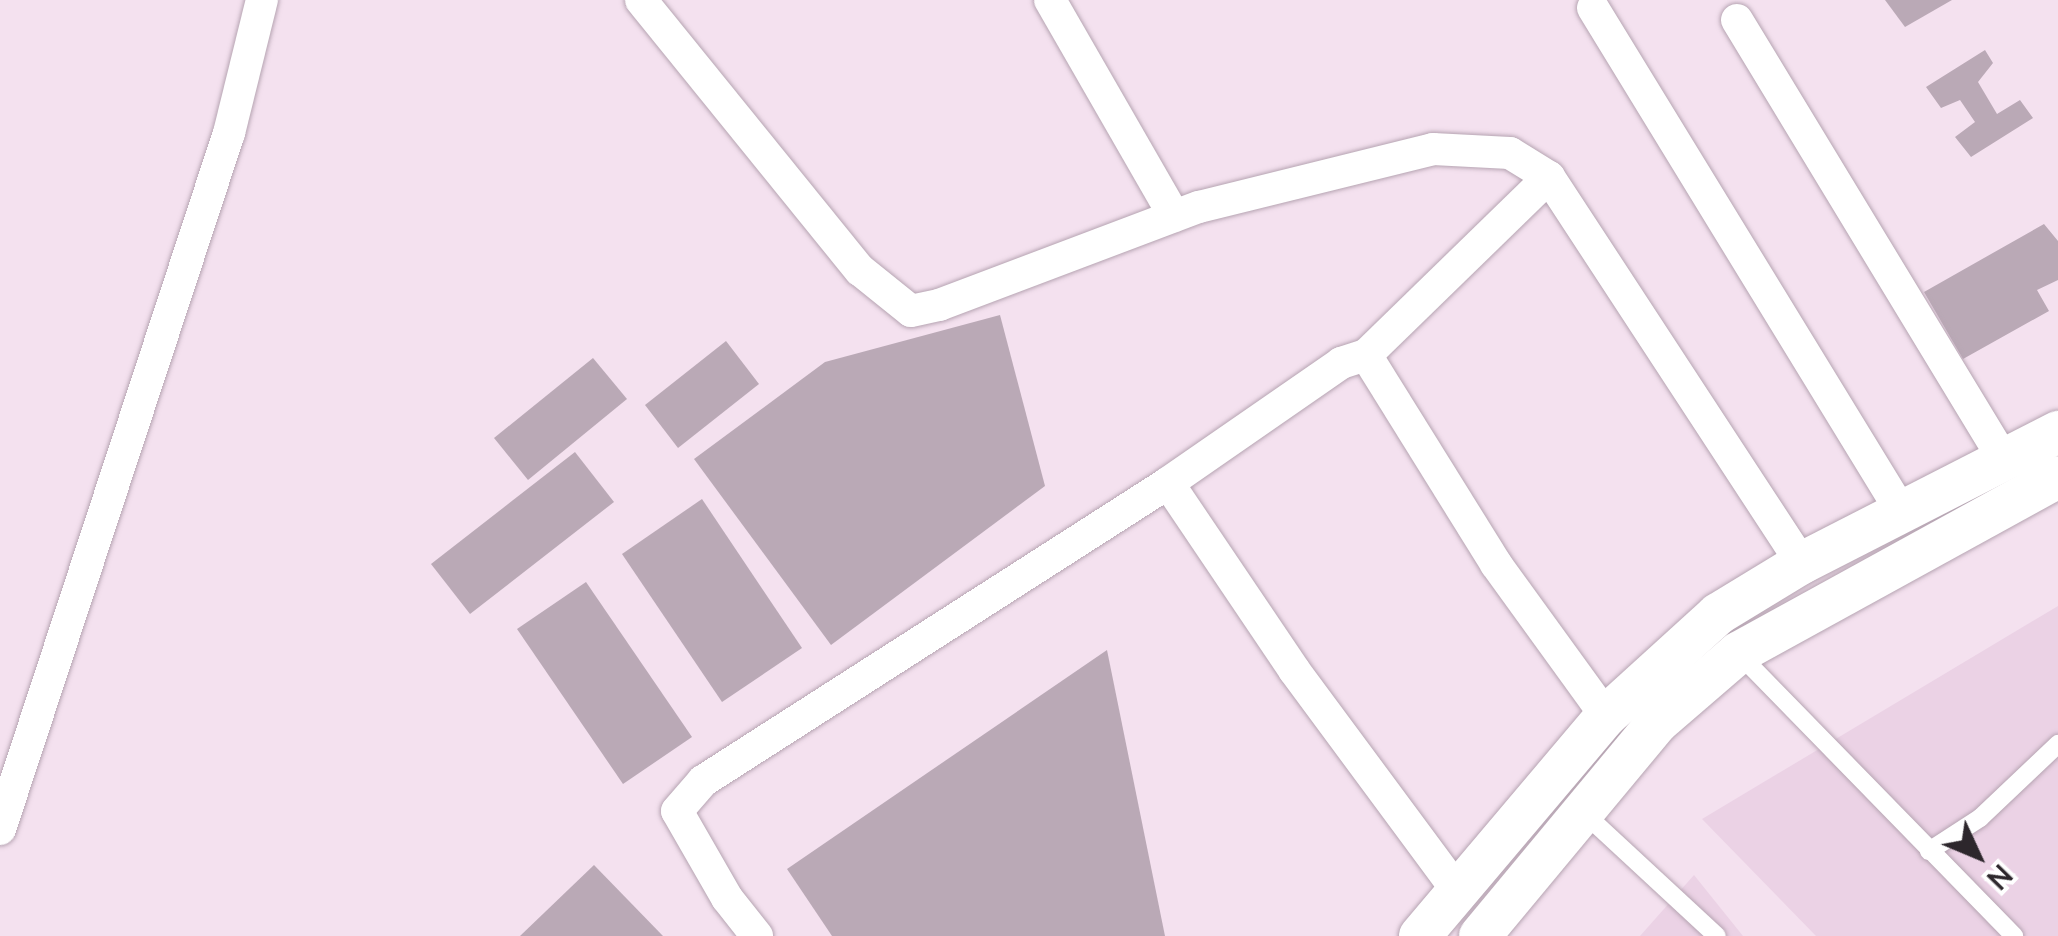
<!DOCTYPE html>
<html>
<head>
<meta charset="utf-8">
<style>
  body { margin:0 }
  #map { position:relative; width:2058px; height:936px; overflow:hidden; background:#f4e1ef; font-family:Mulish,sans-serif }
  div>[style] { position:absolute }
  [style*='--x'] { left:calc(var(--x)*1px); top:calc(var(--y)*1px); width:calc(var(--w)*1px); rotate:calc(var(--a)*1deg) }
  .built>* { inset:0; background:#ebd2e5 }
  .building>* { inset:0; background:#baa9b6 }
  .roads { filter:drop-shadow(0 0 2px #b6a4b2) drop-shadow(0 0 2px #b6a4b2) }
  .service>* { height:18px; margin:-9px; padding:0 9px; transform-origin:9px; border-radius:9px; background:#fff }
  .minor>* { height:32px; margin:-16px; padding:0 16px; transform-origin:16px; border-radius:16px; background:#fff }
  .tertiary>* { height:42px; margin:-21px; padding:0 21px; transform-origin:21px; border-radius:21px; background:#fff }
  span { translate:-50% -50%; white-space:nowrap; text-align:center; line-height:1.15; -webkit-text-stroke:8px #fff; paint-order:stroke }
  .north { position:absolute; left:1928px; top:806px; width:100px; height:100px; -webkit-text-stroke:8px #fff; paint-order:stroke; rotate:134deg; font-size:28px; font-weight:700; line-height:40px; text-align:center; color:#2d272c }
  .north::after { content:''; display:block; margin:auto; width:35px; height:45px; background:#2d272c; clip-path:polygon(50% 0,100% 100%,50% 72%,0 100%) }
</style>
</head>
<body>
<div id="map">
  <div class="built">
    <div style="clip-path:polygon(2058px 606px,2058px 936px,1816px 936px,1702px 819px)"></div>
    <div style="clip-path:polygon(1694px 875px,1743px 936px,1640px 936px)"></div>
  </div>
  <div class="building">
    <div style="clip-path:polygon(1885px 0,1952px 0,1905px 27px)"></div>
    <div style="clip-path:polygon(1985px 50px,1993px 63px,1978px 82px,1997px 114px,2020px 100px,2033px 118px,1971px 157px,1955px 137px,1975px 122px,1960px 100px,1941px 108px,1926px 87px)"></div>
    <div style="clip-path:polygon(2044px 224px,2058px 241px,2058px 280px,2037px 290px,2049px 311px,1963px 359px,1924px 292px)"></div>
    <div style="clip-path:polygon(1000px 315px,1045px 486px,831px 645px,694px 459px,825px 362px)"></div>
    <div style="clip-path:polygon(726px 341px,759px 384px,678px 448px,645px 405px)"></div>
    <div style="clip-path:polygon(593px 358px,627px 399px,528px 480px,494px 438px)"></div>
    <div style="clip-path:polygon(575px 452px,614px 502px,470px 614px,431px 564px)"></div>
    <div style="clip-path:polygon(702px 499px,802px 648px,722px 702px,622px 554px)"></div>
    <div style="clip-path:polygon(586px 582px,692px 737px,623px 784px,517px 629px)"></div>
    <div style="clip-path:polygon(1107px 650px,1165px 936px,832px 936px,787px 869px)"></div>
    <div style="clip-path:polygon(594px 865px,663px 936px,520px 936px)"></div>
  </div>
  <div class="roads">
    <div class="service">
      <div style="--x:1739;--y:654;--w:394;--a:45.7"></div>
      <div style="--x:1584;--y:813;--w:181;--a:42.8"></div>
      <div style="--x:1929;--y:851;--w:61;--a:-32.9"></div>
      <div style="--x:1980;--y:818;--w:108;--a:-43.5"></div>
    </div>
    <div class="minor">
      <div style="--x:641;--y:0;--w:348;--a:51"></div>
      <div style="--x:860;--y:270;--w:65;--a:38.8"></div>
      <div style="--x:911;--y:311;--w:29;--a:-12"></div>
      <div style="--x:939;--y:305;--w:278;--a:-20.7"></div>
      <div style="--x:1199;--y:207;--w:241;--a:-13.9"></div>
      <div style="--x:1433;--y:149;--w:77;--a:3"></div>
      <div style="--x:1510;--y:153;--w:46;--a:31.6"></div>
      <div style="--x:1549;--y:177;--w:462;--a:56.8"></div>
      <div style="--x:1050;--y:0;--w:249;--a:60.1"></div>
      <div style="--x:1593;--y:8;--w:590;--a:58.52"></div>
      <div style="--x:1737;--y:20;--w:515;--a:58.75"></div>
      <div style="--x:1366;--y:355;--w:246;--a:58.1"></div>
      <div style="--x:1496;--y:564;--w:188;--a:54.1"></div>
      <div style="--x:1168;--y:483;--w:225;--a:56"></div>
      <div style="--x:1294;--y:670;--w:276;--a:53.5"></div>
      <div style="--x:0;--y:829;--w:733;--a:-71.79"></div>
      <div style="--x:229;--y:133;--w:137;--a:-76.1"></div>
      <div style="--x:757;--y:936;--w:48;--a:-128.3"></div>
      <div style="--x:727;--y:898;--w:100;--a:-119.9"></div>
      <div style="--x:677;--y:811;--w:40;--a:-49"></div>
      <div style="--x:703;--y:781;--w:552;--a:-32.65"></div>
      <div style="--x:1168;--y:483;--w:211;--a:-34.7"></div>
      <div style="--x:1341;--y:363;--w:26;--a:-18"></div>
      <div style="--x:1366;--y:355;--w:255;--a:-44.2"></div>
    </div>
    <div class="tertiary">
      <div style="--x:1420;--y:936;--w:288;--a:-49.8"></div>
      <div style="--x:1606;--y:716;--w:151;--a:-42.3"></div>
      <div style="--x:1718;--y:614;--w:98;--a:-31.3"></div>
      <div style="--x:1802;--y:563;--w:288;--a:-27.1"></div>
      <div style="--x:1480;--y:936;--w:277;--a:-50.3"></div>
      <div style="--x:1657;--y:723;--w:107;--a:-40.8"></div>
      <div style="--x:1738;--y:653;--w:365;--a:-28.8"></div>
    </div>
  </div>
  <div class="north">N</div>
</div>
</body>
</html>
